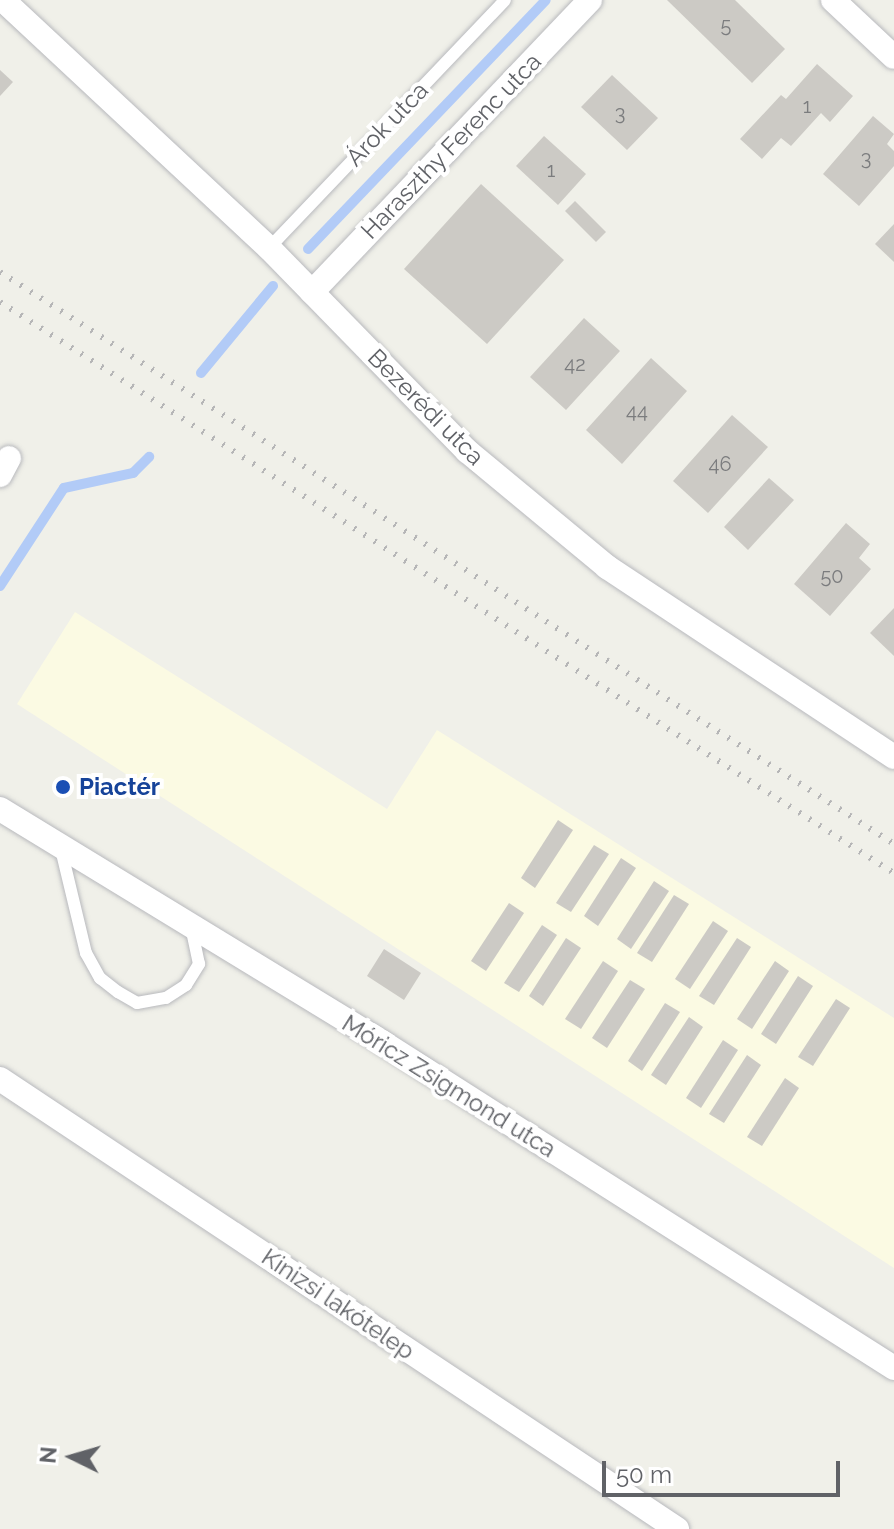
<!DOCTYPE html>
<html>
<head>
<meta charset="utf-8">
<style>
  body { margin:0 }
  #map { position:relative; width:894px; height:1529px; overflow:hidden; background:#f0f0e9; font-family:Raleway,sans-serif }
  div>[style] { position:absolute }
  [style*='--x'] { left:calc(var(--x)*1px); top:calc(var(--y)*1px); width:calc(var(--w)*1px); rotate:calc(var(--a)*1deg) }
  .commercial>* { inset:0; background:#fbfae3 }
  .stream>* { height:10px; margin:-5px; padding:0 5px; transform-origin:5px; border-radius:5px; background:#b2cbf7 }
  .building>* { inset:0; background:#cccac5 }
  .roads { filter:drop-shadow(0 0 2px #b8b9bd) drop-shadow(0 0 2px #b8b9bd) }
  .service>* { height:12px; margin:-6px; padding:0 6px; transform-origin:6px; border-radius:6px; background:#fff }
  .minor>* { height:24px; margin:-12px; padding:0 12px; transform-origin:12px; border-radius:12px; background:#fff }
  .rail>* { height:6px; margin-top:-3px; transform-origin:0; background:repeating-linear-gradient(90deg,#b6b6b7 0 2px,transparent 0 12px) }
  .dots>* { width:22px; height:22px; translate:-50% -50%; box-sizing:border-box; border:4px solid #fff; border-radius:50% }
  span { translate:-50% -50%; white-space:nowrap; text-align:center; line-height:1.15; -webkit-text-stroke:8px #fff; paint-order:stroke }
  .number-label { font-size:20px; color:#7b7c7e }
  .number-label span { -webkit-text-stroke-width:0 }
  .street-label { font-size:24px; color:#606267 }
  .transit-label { font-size:24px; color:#164399; font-weight:700 }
  .left { translate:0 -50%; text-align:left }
  .north { position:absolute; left:32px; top:1417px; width:80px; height:80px; -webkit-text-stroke:6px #fff; paint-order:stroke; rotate:275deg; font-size:22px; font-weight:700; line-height:32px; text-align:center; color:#606267 }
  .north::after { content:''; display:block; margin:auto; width:28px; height:36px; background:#606267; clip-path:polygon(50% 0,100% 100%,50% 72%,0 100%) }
  .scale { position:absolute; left:602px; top:1461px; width:238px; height:36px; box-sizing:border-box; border:4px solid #606267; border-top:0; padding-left:10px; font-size:24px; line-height:28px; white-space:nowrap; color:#606267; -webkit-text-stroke:6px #fff; paint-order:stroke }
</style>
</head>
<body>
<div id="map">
  <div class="commercial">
    <div style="clip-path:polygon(75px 612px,387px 809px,437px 730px,894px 1018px,894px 1268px,17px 704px)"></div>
  </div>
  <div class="stream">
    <div style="--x:308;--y:249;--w:344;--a:-46.3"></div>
    <div style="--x:201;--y:373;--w:113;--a:-50.4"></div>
    <div style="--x:0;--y:586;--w:117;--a:-56.9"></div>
    <div style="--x:64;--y:488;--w:71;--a:-12.3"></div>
    <div style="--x:133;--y:473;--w:23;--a:-45"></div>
  </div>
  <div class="building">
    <div style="clip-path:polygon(667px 0,735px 0,785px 49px,752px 83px)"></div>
    <div style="clip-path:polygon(817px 64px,853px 96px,830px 122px,821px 113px,791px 146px,781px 138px,762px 159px,740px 139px,781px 95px,786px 99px)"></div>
    <div style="clip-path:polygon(0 70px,13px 82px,0 96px)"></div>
    <div style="clip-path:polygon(612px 75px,658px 118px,627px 150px,581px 107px)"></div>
    <div style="clip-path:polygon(873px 116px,894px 134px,887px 144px,894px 151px,894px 166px,859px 206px,823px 174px)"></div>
    <div style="clip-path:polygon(544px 136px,586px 174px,558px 205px,516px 166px)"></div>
    <div style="clip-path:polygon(481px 184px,564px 260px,487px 344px,404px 269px)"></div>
    <div style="clip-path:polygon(575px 201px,606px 232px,596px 242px,565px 211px)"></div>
    <div style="clip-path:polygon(894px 224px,894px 262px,875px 244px)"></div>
    <div style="clip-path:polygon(584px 318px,620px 351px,566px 410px,530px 377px)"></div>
    <div style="clip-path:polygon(651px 358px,687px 391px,622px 464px,586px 430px)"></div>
    <div style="clip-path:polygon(732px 415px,768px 447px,708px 513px,673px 481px)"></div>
    <div style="clip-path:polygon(769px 478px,794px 500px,748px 550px,724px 527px)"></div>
    <div style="clip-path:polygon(846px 523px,870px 544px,859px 558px,871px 569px,830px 616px,794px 584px)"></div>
    <div style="clip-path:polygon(894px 608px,894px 656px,870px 633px)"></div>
    <div style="clip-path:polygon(558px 820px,573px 830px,535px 888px,521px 878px)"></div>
    <div style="clip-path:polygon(594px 845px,609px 854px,571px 912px,556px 903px)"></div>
    <div style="clip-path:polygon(621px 858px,636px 868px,598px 926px,584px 916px)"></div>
    <div style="clip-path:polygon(654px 881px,669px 891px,631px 949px,617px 939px)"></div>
    <div style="clip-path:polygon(674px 895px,689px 904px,652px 962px,637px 953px)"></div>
    <div style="clip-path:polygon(509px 903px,524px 913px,486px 971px,471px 961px)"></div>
    <div style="clip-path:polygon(713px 921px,728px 931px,690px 989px,675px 979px)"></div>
    <div style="clip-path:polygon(542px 925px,557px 935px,519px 992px,504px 983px)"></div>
    <div style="clip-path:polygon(566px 938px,581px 948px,543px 1006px,529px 996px)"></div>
    <div style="clip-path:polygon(737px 938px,751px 947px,714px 1005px,699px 996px)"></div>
    <div style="clip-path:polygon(384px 949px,421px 973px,404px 1000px,367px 976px)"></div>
    <div style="clip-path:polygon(603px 961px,618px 971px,581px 1029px,565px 1019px)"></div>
    <div style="clip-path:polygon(775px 961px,789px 971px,752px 1029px,737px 1019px)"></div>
    <div style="clip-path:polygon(798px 976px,813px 986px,776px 1044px,761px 1034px)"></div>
    <div style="clip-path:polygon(630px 980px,645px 989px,607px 1048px,592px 1038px)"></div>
    <div style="clip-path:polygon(836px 999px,850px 1008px,813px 1066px,798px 1057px)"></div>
    <div style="clip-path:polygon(665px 1003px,680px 1012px,642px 1071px,628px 1061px)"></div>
    <div style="clip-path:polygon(689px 1017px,703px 1027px,666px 1085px,651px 1075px)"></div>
    <div style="clip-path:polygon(723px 1040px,738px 1050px,701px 1108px,686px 1098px)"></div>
    <div style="clip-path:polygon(747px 1055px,761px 1065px,724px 1123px,709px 1114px)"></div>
    <div style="clip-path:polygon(785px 1078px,799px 1088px,762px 1146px,747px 1137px)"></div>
  </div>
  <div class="roads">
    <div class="service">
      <div style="--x:269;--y:248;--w:342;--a:-46.4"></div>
      <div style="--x:61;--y:849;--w:107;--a:76.5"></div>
      <div style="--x:86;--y:953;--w:29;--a:61"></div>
      <div style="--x:100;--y:978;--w:23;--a:38"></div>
      <div style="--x:118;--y:992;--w:22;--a:30"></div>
      <div style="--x:137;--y:1003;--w:29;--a:-10"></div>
      <div style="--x:166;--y:998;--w:24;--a:-33"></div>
      <div style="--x:186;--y:985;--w:25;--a:-58"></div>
      <div style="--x:199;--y:964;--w:35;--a:-102"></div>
    </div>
    <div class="minor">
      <div style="--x:3;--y:0;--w:364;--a:43"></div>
      <div style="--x:269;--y:248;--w:284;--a:45.7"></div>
      <div style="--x:467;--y:451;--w:182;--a:39.6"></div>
      <div style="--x:607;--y:567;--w:344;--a:33.5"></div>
      <div style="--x:833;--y:0;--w:83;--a:43.1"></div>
      <div style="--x:312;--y:292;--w:403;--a:-46.4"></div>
      <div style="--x:0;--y:475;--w:19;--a:-62"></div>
      <div style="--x:0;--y:809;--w:445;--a:31.4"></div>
      <div style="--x:380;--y:1041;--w:609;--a:32.46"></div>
      <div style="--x:0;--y:1079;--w:813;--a:33.61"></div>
    </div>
  </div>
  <div class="rail">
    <div style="--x:0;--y:272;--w:1061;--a:32.61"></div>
    <div style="--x:0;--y:302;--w:1061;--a:32.57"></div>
  </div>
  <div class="dots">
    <div style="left:63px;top:787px;background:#1a4fb4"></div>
  </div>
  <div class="number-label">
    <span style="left:726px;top:25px">5</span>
    <span style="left:807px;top:106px">1</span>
    <span style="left:620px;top:113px">3</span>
    <span style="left:866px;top:158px">3</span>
    <span style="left:551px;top:170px">1</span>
    <span style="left:575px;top:364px">42</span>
    <span style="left:637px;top:411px">44</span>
    <span style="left:720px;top:464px">46</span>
    <span style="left:832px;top:576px">50</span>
  </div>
  <div class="street-label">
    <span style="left:387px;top:124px;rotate:-46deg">Árok utca</span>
    <span style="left:451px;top:146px;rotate:-46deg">Haraszthy Ferenc utca</span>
    <span style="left:426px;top:407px;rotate:45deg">Bezerédi utca</span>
    <span style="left:449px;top:1086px;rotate:32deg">Móricz Zsigmond utca</span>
    <span style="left:338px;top:1304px;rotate:34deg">Kinizsi lakótelep</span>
  </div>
  <div class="transit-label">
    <span class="left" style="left:79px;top:787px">Piactér</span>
  </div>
  <div class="north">N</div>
  <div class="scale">50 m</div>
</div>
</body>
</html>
